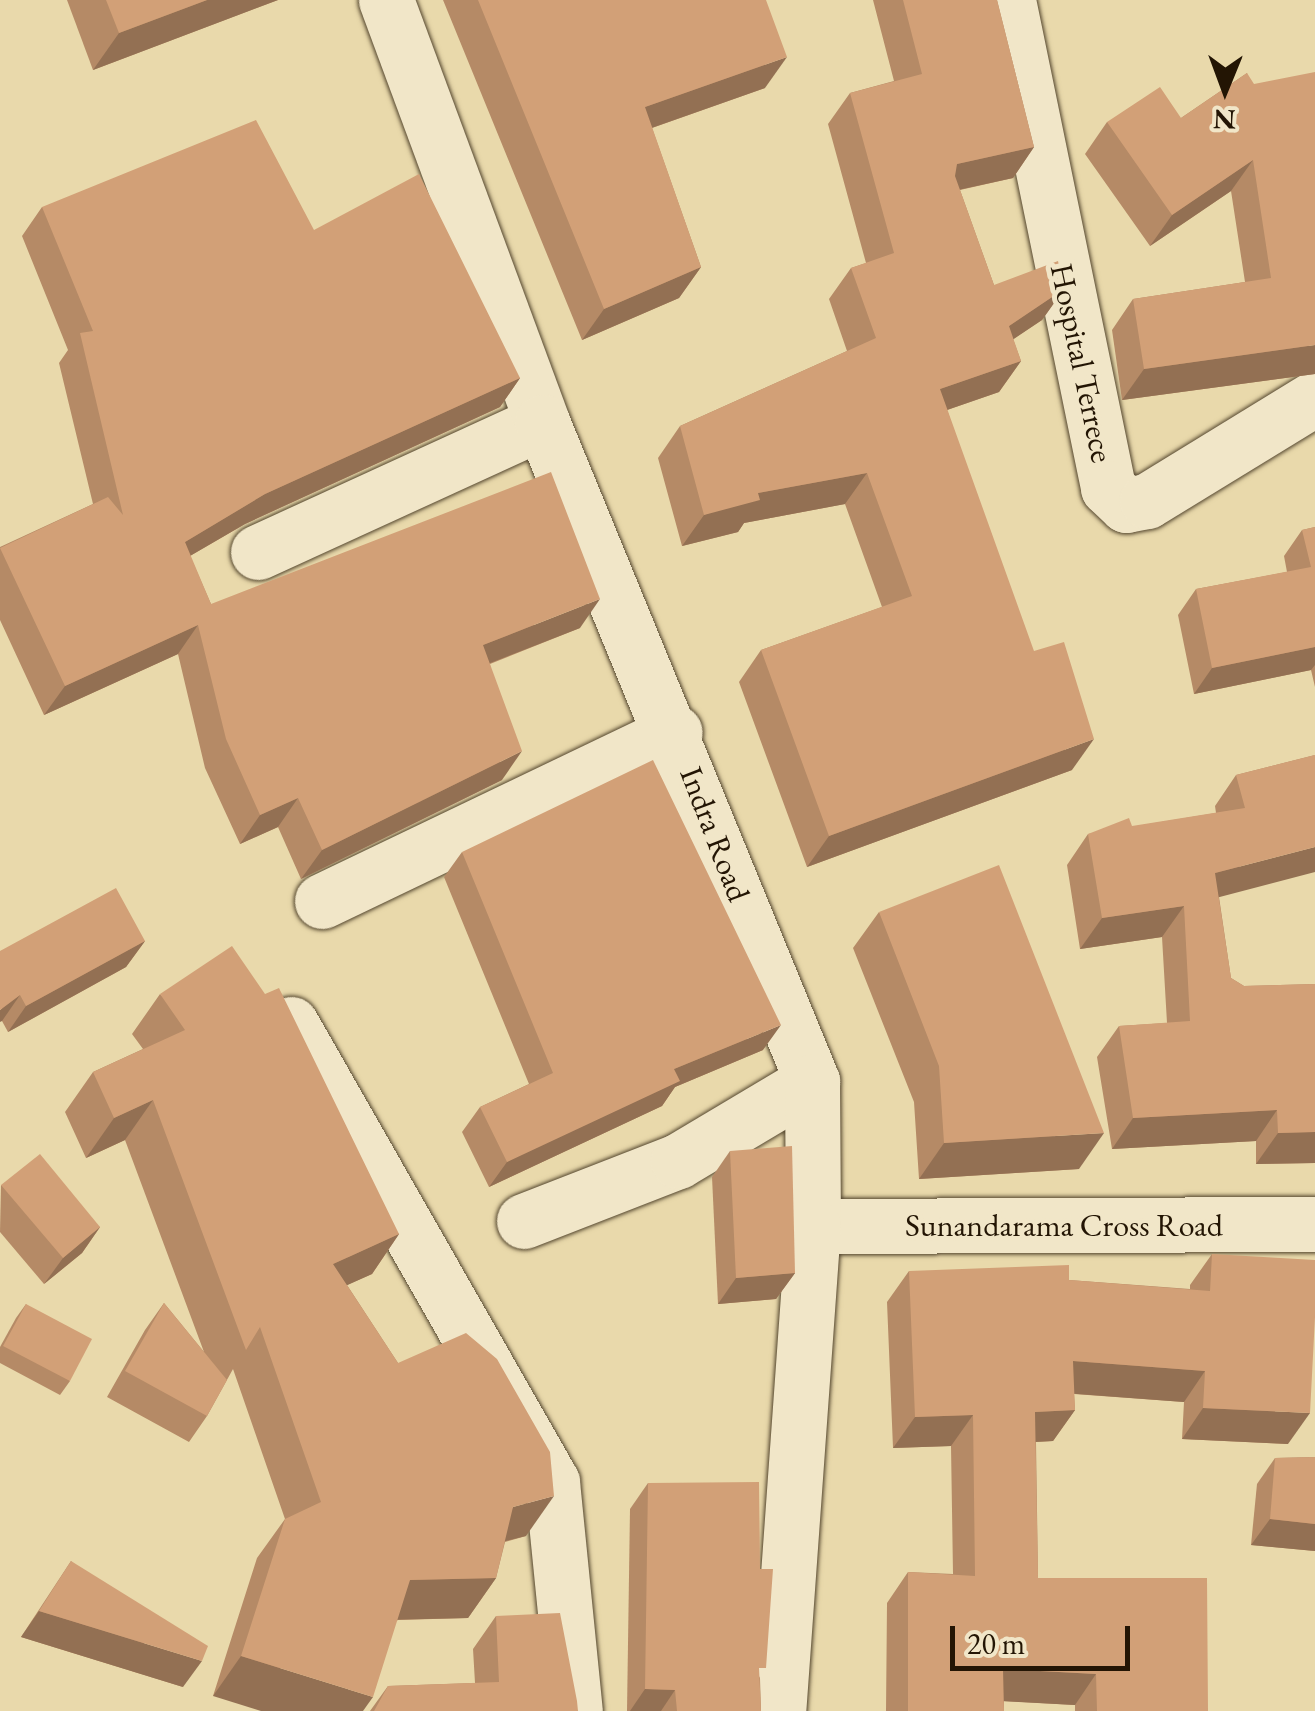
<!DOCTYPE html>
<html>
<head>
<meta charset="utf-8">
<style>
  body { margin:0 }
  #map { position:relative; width:1315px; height:1711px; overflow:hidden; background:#e9d9ab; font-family:"EB Garamond",serif }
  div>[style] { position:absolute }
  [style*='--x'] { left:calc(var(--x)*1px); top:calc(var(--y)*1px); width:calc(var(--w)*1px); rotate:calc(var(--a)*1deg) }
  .roads { filter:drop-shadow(0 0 2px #54462e) drop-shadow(0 0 2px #54462e) }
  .street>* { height:55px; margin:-27.5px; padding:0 27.5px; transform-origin:27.5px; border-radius:27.5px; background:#f1e6c8 }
  .secondary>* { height:55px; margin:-27.5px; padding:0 27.5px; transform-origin:27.5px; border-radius:27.5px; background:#f1e6c8 }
  .wall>* { inset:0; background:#b58a66 }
  .shaded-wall>* { inset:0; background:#937053 }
  .building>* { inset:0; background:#d2a077 }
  span { translate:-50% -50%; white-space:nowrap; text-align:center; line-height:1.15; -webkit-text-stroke:10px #f1e6c8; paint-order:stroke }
  .street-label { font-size:32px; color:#231504 }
  .north { position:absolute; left:1175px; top:40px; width:100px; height:100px; -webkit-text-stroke:8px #f1e6c8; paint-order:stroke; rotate:181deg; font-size:28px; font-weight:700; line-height:40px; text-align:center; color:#231504 }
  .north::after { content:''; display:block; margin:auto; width:35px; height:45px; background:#231504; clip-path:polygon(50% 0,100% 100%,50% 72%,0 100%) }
  .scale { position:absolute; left:950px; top:1626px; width:180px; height:45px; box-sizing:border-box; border:5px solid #231504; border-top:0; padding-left:12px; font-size:30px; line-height:35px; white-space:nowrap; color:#231504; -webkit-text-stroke:8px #f1e6c8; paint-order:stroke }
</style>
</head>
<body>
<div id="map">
  <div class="roads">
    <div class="street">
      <div style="--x:1008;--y:0;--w:498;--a:78.4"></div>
      <div style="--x:1108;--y:488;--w:25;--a:43"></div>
      <div style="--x:1126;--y:505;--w:21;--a:-11"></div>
      <div style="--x:1147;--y:501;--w:197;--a:-31.5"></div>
      <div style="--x:258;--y:552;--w:312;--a:-24.6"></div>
      <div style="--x:322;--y:901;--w:391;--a:-25.6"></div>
      <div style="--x:291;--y:1024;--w:527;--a:60.32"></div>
      <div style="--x:552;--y:1482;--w:230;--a:84.3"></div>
      <div style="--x:524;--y:1221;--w:165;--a:-21.3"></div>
      <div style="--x:678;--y:1161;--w:156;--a:-30.8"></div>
      <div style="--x:813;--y:1226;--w:502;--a:-0.23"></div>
    </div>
    <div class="secondary">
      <div style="--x:386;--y:0;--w:450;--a:69.7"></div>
      <div style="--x:542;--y:422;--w:712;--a:67.72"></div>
      <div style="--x:812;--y:1081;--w:145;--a:89.6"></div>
      <div style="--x:813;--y:1226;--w:486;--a:94.1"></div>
    </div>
  </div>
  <div class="wall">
    <div style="clip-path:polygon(67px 0,278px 0,93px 70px)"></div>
    <div style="clip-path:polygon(443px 0,766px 0,765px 88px,652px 128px,701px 267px,679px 298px,582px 340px)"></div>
    <div style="clip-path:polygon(873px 0,997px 0,1034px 147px,1013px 178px,960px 190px,994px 285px,1064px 289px,1042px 320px,1013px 339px,1021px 361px,999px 392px,947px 410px,1072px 770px,807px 867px,739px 682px,761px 650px,882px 607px,845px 504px,744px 523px,738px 532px,682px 546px,658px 458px,680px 426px,847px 351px,829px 299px,851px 268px,866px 263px,828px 124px,850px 93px,894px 81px)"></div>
    <div style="clip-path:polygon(1247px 73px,1315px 374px,1122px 400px,1112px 330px,1133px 299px,1245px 282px,1231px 191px,1150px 246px,1085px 154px,1107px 122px,1181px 118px)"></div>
    <div style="clip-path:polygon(42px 207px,314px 230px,520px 378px,500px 407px,245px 524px,190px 556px,211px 604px,580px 628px,490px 664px,502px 780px,301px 879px,278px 827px,240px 844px,205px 768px,178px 654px,44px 715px,0 620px,0 547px,93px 504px,59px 363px,68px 350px,22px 236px)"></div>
    <div style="clip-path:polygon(1315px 527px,1315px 687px,1311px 670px,1194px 694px,1178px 615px,1196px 589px,1287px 572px,1284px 556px,1302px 530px)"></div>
    <div style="clip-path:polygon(1315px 755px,1219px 897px,1231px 978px,1244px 986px,1315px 984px,1315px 1163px,1256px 1164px,1256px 1141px,1112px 1149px,1097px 1057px,1119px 1026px,1167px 1023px,1162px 937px,1080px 949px,1067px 865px,1088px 834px,1216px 813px,1215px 806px,1236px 775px)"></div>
    <div style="clip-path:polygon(462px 852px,763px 1050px,675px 1087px,662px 1106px,489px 1187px,462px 1132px,480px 1107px,529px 1084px,444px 877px)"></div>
    <div style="clip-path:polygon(879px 912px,1079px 1169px,919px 1179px,914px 1102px,853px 948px)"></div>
    <div style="clip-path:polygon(145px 941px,126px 967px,8px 1032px,2px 1021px,0 951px)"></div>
    <div style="clip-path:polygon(160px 994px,399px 1234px,372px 1274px,347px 1285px,398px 1363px,526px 1536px,505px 1542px,496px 1578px,468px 1618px,398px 1620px,213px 1696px,257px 1558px,285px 1519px,233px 1369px,207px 1416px,189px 1442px,107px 1397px,145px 1330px,164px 1303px,204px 1352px,125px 1140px,86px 1158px,65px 1112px,93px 1072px,143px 1049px,132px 1034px)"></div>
    <div style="clip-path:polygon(730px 1151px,795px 1273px,776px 1299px,718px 1304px,712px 1177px)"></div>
    <div style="clip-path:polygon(1px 1185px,100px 1227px,82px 1253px,44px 1284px,0 1232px)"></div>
    <div style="clip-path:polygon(1212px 1254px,1288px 1444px,1182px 1439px,1184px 1402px,1074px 1394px,1075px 1410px,1053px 1441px,1036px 1442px,1038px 1578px,1208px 1711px,1075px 1711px,1075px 1705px,1004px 1701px,1004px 1711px,886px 1711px,887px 1603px,908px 1572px,953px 1574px,951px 1446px,893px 1448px,887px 1302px,909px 1271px,1069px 1280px,1190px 1289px,1190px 1285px)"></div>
    <div style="clip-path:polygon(26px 1304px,70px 1381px,60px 1395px,0 1363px,0 1347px,16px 1318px)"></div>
    <div style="clip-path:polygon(1315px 1457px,1315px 1551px,1251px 1545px,1257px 1484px,1275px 1458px)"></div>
    <div style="clip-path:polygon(648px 1483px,760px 1678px,761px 1711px,627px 1711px,630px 1509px)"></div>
    <div style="clip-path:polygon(71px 1561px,183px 1687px,21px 1637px)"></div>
    <div style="clip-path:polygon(496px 1616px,578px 1711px,370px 1711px,388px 1686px,475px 1683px,473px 1649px)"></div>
  </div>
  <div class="shaded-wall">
    <div style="clip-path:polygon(207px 0,278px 0,93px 70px,119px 33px)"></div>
    <div style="clip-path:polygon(787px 57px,765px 88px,623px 138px,645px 107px)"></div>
    <div style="clip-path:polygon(1034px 147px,1013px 178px,935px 195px,957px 164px)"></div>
    <div style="clip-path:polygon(1253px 160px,1231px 191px,1150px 246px,1172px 215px)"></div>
    <div style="clip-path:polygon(701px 267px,679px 298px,582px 340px,604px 309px)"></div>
    <div style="clip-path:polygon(1064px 289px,1042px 320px,987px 357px,1009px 326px)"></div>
    <div style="clip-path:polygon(1315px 345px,1315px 374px,1122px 400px,1144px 369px)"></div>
    <div style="clip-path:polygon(1021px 361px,999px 392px,918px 420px,940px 389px)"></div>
    <div style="clip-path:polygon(520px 378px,500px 407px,245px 524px,164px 571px,185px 542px,265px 494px)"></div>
    <div style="clip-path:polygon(867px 473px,845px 504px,744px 523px,738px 532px,682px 546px,704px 515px,758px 493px)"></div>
    <div style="clip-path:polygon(600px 599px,580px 628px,462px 674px,483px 645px)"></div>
    <div style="clip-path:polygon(198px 625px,178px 654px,44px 715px,65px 686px)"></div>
    <div style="clip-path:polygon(1315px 647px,1315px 665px,1311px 670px,1194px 694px,1212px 668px)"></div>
    <div style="clip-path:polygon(1094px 739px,1072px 770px,807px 867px,829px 836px)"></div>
    <div style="clip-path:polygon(522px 751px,502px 780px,301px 879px,322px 850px)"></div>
    <div style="clip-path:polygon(298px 798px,278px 827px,240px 844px,260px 815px)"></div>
    <div style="clip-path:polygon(1315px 847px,1315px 872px,1193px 904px,1215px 873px)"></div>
    <div style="clip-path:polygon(1184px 906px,1162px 937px,1080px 949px,1102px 918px)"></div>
    <div style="clip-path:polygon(145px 941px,126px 967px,8px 1032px,26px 1006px)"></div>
    <div style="clip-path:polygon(20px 995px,2px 1021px,0 1022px,0 1010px)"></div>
    <div style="clip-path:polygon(781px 1025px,763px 1050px,675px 1087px,662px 1106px,489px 1187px,507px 1162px,674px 1069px)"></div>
    <div style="clip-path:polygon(153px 1100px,125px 1140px,86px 1158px,114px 1118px)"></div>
    <div style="clip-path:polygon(1277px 1110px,1256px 1141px,1112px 1149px,1133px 1118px)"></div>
    <div style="clip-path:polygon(1315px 1132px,1315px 1163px,1256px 1164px,1278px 1133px)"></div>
    <div style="clip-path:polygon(1104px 1133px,1079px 1169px,919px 1179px,944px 1143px)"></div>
    <div style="clip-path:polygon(100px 1227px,82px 1253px,44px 1284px,63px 1258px)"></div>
    <div style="clip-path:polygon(399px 1234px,372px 1274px,305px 1304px,333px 1264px)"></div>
    <div style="clip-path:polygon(795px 1273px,776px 1299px,718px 1304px,736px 1278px)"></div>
    <div style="clip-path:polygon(1073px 1361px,1205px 1371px,1184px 1402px,1051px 1392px)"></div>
    <div style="clip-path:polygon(1203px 1408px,1310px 1413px,1288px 1444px,1182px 1439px)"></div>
    <div style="clip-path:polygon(1075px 1410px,1053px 1441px,1014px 1443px,1035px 1412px)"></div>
    <div style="clip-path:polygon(973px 1415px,951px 1446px,893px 1448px,915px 1417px)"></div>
    <div style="clip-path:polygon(554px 1496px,526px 1536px,485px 1546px,513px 1507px)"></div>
    <div style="clip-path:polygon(1270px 1519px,1315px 1524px,1315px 1551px,1251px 1545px)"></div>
    <div style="clip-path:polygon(496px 1578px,468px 1618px,382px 1620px,410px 1580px)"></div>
    <div style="clip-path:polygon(39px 1611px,202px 1661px,183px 1687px,21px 1637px)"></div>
    <div style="clip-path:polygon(241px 1656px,373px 1697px,363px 1711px,261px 1711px,213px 1696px)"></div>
    <div style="clip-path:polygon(1003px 1669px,1096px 1674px,1075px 1705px,981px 1700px)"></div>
    <div style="clip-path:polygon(645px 1689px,675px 1690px,661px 1711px,630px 1711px)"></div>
  </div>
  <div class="building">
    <div style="clip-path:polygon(106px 0,207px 0,119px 33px)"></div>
    <div style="clip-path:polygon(478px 0,766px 0,787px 57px,645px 107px,701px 267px,604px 309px)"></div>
    <div style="clip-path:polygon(903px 0,997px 0,1034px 147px,957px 164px,955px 176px,994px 285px,1058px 261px,1064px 289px,1009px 326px,1021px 361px,940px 389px,1034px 651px,1064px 642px,1094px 739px,829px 836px,761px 650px,912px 596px,867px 473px,758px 493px,760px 500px,704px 515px,680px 426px,876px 338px,851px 268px,894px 253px,850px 93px,922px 74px)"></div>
    <div style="clip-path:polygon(1315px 72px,1315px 345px,1144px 369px,1133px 299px,1271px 278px,1253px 160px,1172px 215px,1107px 122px,1160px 87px,1181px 118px,1247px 73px,1254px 84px)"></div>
    <div style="clip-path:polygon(256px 120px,314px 230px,419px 174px,520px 378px,265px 494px,185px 542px,211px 604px,551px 472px,600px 599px,483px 645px,522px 751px,322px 850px,298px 798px,260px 815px,226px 739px,198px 625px,65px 686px,0 548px,108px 497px,123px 515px,80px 333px,93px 331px,42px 207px)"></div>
    <div style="clip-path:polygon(1315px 527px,1315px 647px,1212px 668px,1196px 589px,1311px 567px,1302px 530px)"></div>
    <div style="clip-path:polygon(1315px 755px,1315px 847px,1215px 873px,1231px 978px,1244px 986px,1315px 984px,1315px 1132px,1278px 1133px,1277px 1110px,1133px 1118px,1119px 1026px,1190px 1021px,1184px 906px,1102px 918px,1088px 834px,1129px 818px,1132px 826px,1245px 808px,1236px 775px)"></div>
    <div style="clip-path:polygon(653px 760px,781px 1025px,674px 1069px,680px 1081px,507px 1162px,480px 1107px,553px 1073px,462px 852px)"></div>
    <div style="clip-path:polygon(999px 865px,1104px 1133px,944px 1143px,939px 1066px,879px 912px)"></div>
    <div style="clip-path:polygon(116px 888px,145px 941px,26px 1006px,20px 995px,0 1010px,0 951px)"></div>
    <div style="clip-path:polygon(232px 946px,265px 994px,279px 988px,399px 1234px,333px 1264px,398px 1363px,466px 1333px,497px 1359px,550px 1452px,554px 1496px,513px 1507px,496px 1578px,410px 1580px,373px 1697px,241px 1656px,285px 1519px,321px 1502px,260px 1327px,246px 1350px,153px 1100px,114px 1118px,93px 1072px,185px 1030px,160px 994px)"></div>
    <div style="clip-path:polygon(792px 1146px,795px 1273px,736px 1278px,730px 1151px)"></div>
    <div style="clip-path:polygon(40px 1154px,100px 1227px,63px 1258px,1px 1185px)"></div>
    <div style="clip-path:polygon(1212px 1254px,1315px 1260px,1315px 1317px,1310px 1413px,1203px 1408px,1205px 1371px,1073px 1361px,1075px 1410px,1035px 1412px,1038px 1578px,1207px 1578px,1208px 1711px,1097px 1711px,1096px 1674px,1003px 1669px,1004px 1711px,908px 1711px,908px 1572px,975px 1576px,973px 1415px,915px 1417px,909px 1271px,1069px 1265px,1069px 1280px,1210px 1291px)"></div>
    <div style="clip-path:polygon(164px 1303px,227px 1380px,207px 1416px,125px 1371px)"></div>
    <div style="clip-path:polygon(26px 1304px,92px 1339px,70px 1381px,3px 1346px)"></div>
    <div style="clip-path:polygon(1315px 1457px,1315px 1524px,1270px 1519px,1275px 1458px)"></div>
    <div style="clip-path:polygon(759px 1482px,760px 1569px,773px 1569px,766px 1668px,759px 1668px,761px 1711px,677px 1711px,675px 1690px,645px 1689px,648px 1483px)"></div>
    <div style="clip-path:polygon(71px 1561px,208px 1646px,202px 1661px,39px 1611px)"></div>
    <div style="clip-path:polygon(560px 1613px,577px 1701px,578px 1711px,374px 1711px,388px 1686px,499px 1682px,496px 1616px)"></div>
  </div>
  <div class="street-label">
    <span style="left:1082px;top:363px;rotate:78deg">Hospital Terrece</span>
    <span style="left:715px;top:834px;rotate:69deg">Indra Road</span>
    <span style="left:1064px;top:1225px">Sunandarama Cross Road</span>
  </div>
  <div class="north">N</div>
  <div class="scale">20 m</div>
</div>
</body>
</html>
